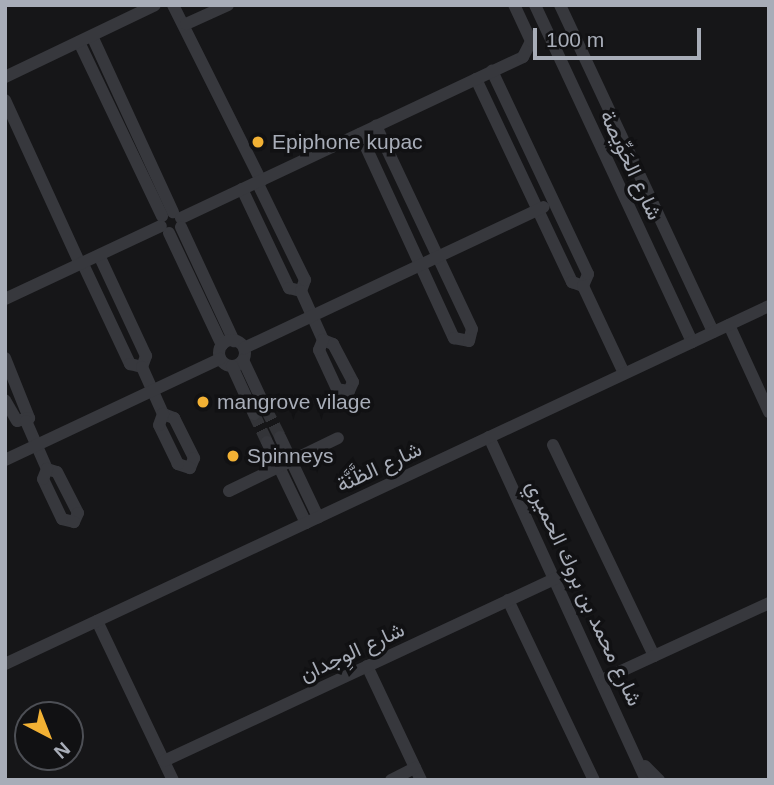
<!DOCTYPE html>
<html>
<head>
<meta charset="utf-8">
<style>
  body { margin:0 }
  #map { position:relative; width:774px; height:785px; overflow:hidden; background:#161618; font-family:Arial,Vazirmatn,sans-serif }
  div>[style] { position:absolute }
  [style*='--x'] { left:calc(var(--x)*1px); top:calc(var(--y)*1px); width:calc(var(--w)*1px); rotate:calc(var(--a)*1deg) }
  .minor-tunnel>* { height:12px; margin-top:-6px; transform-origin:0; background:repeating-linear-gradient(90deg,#333438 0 12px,transparent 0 18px) }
  .minor>* { height:12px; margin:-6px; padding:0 6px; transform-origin:6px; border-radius:6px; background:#37383d }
  .minor>.ring { margin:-6px; padding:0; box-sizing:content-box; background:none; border:12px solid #37383d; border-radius:50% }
  .dots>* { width:19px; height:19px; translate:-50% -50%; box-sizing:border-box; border:4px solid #111113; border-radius:50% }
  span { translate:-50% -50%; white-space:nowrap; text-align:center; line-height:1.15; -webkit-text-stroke:7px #111113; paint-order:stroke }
  .poi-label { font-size:21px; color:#a8adb8 }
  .left { translate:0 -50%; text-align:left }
  .street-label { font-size:21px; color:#a8adb8 }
  .frame { position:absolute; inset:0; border:7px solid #a8adb8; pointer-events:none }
  .north { position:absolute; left:14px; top:701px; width:70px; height:70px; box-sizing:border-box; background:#111113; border:2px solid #4d4f55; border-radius:50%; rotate:138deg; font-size:19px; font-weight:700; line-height:28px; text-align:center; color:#a8adb8 }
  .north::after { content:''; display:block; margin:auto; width:24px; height:32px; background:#f2b134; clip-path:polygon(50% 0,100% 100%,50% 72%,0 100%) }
  .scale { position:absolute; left:533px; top:28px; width:168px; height:32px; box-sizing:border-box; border:4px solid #a8adb8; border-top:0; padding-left:9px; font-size:21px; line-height:24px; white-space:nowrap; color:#a8adb8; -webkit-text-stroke:5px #111113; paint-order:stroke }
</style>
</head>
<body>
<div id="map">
  <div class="minor-tunnel">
    <div style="--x:266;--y:409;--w:31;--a:63"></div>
    <div style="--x:254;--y:414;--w:31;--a:65"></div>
  </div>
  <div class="minor">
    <div style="--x:173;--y:5;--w:197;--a:63.4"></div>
    <div style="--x:535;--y:5;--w:372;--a:65"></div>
    <div style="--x:560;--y:5;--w:361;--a:64.9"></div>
    <div style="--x:186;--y:24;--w:46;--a:-24.3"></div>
    <div style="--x:92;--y:36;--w:194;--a:65.3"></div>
    <div style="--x:79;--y:42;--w:193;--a:64.5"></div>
    <div style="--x:5;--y:77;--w:166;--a:-25.6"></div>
    <div style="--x:476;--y:79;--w:225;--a:64.7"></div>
    <div style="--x:572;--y:282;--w:12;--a:20"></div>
    <div style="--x:583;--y:286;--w:13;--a:-67"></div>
    <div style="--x:588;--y:274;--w:225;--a:-115.3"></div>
    <div style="--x:5;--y:100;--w:180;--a:65.4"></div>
    <div style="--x:360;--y:134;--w:225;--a:65.3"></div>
    <div style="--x:454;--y:338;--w:15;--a:11"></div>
    <div style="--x:469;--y:341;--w:12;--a:-76"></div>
    <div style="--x:472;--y:329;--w:225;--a:-115.3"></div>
    <div style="--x:242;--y:189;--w:110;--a:64.6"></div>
    <div style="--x:289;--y:288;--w:12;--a:14"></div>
    <div style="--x:301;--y:291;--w:12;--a:-70"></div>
    <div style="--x:305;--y:280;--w:109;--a:-116.1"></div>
    <div style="--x:181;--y:218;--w:378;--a:-25.2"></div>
    <div style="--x:523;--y:57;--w:18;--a:-63"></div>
    <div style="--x:531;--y:41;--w:40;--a:-115"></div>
    <div style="--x:181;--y:227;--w:126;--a:65.1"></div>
    <div style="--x:169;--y:233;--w:124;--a:64.7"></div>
    <div style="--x:82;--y:262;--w:113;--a:64.8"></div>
    <div style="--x:130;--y:364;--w:12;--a:14"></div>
    <div style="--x:142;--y:367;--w:12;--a:-70"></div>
    <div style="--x:146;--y:356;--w:111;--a:-115"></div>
    <div style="--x:583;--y:286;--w:96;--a:64.8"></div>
    <div style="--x:301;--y:291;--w:54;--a:65.8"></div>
    <div style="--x:5;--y:299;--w:172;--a:-25.1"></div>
    <div style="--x:729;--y:325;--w:96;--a:65.3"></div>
    <div style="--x:323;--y:340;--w:11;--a:22"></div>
    <div style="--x:333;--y:344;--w:43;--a:62.2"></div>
    <div style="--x:353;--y:382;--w:10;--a:114"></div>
    <div style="--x:349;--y:391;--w:12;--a:-171"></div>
    <div style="--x:337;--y:389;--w:43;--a:-114.8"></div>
    <div style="--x:319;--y:350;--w:11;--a:-68"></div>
    <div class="ring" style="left:219px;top:340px;width:14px;height:14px"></div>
    <div style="--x:244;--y:348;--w:331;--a:-25.2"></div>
    <div style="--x:5;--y:358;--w:65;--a:68.2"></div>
    <div style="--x:29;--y:418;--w:12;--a:166"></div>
    <div style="--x:17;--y:421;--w:24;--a:-120"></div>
    <div style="--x:243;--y:360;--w:54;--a:64.9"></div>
    <div style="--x:232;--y:366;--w:53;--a:65.4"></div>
    <div style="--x:142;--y:367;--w:51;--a:65.9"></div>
    <div style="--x:163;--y:414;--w:12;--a:20"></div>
    <div style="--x:174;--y:418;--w:45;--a:63.4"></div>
    <div style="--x:194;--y:458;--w:11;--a:112"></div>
    <div style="--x:190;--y:468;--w:13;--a:-162"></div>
    <div style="--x:178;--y:464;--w:43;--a:-116"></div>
    <div style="--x:159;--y:425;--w:12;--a:-70"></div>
    <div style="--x:26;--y:421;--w:52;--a:66.4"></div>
    <div style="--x:280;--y:437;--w:89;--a:64.6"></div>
    <div style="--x:489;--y:437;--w:377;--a:65.4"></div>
    <div style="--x:267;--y:442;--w:90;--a:64.3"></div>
    <div style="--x:553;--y:445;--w:234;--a:64.4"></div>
    <div style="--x:5;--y:460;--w:238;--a:-25.2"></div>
    <div style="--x:47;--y:469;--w:10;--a:17"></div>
    <div style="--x:57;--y:472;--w:46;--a:62.9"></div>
    <div style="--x:78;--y:513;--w:10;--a:114"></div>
    <div style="--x:74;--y:522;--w:12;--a:-166"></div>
    <div style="--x:62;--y:519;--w:44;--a:-115.4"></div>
    <div style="--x:43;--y:479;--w:11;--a:-68"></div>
    <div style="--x:229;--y:491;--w:121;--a:-25.9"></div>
    <div style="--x:508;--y:600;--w:199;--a:64.5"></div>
    <div style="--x:97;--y:621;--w:176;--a:64.5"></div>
    <div style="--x:5;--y:664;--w:844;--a:-25.11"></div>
    <div style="--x:367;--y:666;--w:126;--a:64.7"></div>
    <div style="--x:604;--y:679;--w:182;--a:-24.7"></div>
    <div style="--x:164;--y:761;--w:433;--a:-25"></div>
    <div style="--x:645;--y:766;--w:20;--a:45"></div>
    <div style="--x:391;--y:780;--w:27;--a:-27"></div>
  </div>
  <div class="dots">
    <div style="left:258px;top:142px;background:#f2b134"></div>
    <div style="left:203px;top:402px;background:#f2b134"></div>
    <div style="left:233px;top:456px;background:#f2b134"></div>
  </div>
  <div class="poi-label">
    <span class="left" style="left:272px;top:142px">Epiphone kupac</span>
    <span class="left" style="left:217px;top:402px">mangrove vilage</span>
    <span class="left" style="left:247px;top:456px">Spinneys</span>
  </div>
  <div class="street-label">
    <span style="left:631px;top:165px;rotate:65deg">شارع الحَوِّيصة</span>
    <span style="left:379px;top:467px;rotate:-25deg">شارع الظَّنَّة</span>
    <span style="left:584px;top:593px;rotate:65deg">شارع محمد بن بروك الحميري</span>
    <span style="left:352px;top:652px;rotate:-25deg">شارع الوِجدان</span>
  </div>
  <div class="frame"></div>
  <div class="north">N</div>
  <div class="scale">100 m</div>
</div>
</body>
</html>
